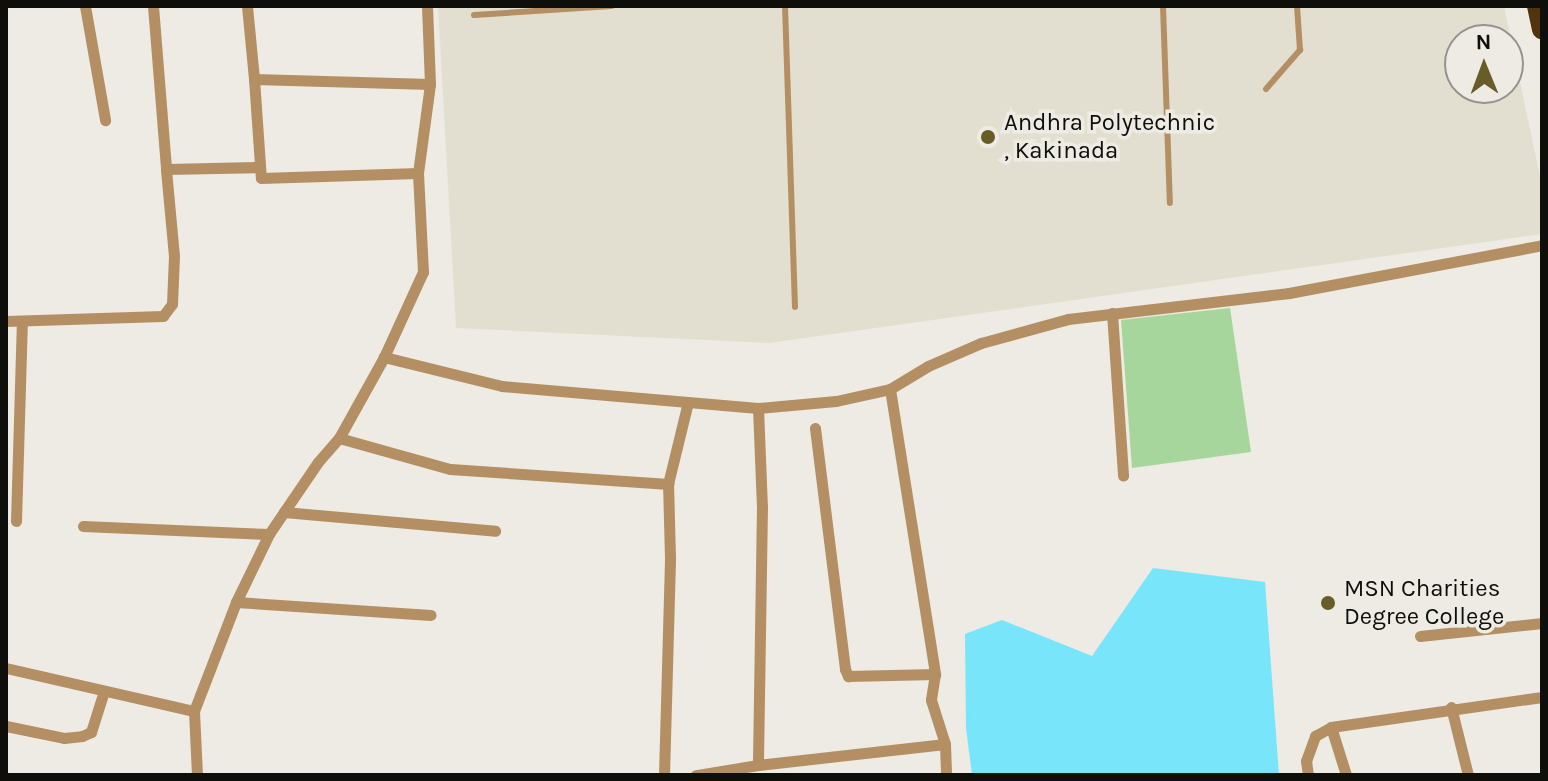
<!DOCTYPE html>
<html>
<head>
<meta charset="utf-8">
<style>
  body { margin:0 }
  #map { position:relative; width:1548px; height:781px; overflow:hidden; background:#edebe3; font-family:Karla,sans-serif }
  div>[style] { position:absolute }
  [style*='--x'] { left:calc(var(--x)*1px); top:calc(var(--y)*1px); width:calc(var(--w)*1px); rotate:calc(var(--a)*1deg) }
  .built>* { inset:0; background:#e3dfd0 }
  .green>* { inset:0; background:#a6d69c }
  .water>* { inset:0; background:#79e5fb }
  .lane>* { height:6px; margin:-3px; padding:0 3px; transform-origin:3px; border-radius:3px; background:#b48f64 }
  .street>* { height:11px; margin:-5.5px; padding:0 5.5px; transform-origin:5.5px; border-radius:5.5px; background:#b48f64 }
  .highway>* { height:20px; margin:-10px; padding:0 10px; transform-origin:10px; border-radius:10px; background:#51340e }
  .dots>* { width:22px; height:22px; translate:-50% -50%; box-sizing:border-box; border:4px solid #edebe3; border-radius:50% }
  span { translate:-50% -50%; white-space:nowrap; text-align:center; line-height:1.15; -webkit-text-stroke:7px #edebe3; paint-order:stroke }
  .poi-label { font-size:24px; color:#0e0e0b }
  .left { translate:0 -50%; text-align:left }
  .frame { position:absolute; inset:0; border:8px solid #0e0e0b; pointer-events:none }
  .north { position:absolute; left:1444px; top:24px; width:80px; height:80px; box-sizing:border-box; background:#edebe3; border:2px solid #94938d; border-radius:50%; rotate:359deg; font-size:22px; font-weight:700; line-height:32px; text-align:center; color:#0e0e0b }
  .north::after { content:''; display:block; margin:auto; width:28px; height:36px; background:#685c29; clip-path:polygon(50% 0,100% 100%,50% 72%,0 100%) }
</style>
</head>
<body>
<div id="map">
  <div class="built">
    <div style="clip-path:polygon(evenodd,438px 6px,1504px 6px,1542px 186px,1542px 234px,769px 343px,456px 328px,438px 6px,1460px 40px,1508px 40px,1508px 88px,1460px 88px,1460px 40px)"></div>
  </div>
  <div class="green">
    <div style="clip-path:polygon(1230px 308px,1251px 452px,1132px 468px,1121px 320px)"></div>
  </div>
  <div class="water">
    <div style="clip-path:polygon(1153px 568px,1265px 582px,1279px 775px,972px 775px,966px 728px,965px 634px,1002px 620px,1092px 656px)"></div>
  </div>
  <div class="lane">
    <div style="--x:785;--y:6;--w:301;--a:88.1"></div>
    <div style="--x:1163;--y:6;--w:197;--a:88"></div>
    <div style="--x:474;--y:15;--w:138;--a:-3.7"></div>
    <div style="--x:1266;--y:89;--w:52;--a:-48.9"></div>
    <div style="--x:1300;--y:50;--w:44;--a:-93.9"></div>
  </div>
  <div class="street">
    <div style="--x:85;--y:6;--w:116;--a:80"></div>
    <div style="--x:153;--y:6;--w:164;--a:85.4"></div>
    <div style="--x:166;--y:169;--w:94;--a:-1.2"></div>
    <div style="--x:247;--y:6;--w:73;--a:84.5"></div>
    <div style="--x:254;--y:79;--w:176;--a:1.6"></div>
    <div style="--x:430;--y:84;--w:78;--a:-92.2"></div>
    <div style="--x:254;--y:79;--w:99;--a:86"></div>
    <div style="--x:261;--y:178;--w:157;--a:-1.8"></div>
    <div style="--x:418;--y:173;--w:90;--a:-82.3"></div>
    <div style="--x:1112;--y:313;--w:163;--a:86.1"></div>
    <div style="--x:6;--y:321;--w:157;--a:-1.8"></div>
    <div style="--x:163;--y:316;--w:15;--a:-53"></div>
    <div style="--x:172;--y:304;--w:48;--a:-87.6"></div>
    <div style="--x:174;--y:256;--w:87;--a:-95.3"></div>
    <div style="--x:890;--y:389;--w:44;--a:-31.2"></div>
    <div style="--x:928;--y:366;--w:58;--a:-23.5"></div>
    <div style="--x:981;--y:343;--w:90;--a:-15.4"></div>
    <div style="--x:1068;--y:319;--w:223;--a:-6.7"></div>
    <div style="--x:1289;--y:293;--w:258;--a:-10.7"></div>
    <div style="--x:688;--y:402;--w:70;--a:4.9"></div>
    <div style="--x:758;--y:408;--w:98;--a:87.7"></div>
    <div style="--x:762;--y:506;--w:259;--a:90.9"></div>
    <div style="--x:758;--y:765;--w:63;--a:170.8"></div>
    <div style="--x:758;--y:408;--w:78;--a:-5.1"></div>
    <div style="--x:836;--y:401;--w:55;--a:-12.5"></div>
    <div style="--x:890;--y:389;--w:289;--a:81"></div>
    <div style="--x:935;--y:674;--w:26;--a:99"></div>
    <div style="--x:931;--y:700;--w:46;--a:72.3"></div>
    <div style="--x:945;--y:744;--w:31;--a:88"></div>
    <div style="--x:815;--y:428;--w:243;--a:82.9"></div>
    <div style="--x:845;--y:669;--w:8;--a:67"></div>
    <div style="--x:848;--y:676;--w:87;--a:-1.3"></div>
    <div style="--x:339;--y:438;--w:115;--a:15.6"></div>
    <div style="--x:450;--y:469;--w:219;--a:3.9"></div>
    <div style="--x:668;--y:484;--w:84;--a:-76.3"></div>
    <div style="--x:688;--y:402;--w:187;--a:-175.1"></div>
    <div style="--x:502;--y:386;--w:122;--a:-166.2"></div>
    <div style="--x:284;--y:512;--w:212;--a:5.1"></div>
    <div style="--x:16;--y:521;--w:199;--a:-88.3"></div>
    <div style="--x:83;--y:526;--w:186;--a:2.5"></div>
    <div style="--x:236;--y:602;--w:195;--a:3.8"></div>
    <div style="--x:1420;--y:636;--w:123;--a:-6.1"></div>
    <div style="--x:6;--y:668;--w:193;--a:12.9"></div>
    <div style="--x:1451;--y:707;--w:70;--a:76"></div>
    <div style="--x:6;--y:726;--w:59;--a:11.7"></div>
    <div style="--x:64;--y:738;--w:18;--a:-6"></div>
    <div style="--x:82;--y:736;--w:10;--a:-24"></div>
    <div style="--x:91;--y:732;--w:43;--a:-72.4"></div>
    <div style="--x:1331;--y:727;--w:50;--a:72.6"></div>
    <div style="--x:758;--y:765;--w:188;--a:-6.4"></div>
    <div style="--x:197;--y:775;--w:64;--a:-92.7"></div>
    <div style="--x:194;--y:711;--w:117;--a:-68.9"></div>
    <div style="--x:236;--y:602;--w:76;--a:-64.1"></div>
    <div style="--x:269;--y:534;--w:87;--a:-55.8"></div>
    <div style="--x:318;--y:462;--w:32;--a:-49"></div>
    <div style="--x:339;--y:438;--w:93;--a:-60.9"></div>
    <div style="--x:384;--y:357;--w:94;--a:-65.4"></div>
    <div style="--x:423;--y:272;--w:99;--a:-92.9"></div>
    <div style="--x:664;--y:775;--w:217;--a:-88.4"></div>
    <div style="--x:670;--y:558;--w:74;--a:-91.5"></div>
    <div style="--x:1308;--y:775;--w:14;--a:-98"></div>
    <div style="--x:1306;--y:761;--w:27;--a:-70"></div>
    <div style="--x:1315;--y:736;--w:18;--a:-29"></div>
    <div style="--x:1331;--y:727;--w:213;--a:-8.1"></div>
  </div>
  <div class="highway">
    <div style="--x:1537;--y:6;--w:24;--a:78"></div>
  </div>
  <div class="dots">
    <div style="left:988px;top:137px;background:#685c29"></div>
    <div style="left:1328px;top:603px;background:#685c29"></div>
  </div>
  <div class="poi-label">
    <span class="left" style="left:1004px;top:137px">Andhra Polytechnic<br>, Kakinada</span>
    <span class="left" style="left:1344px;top:603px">MSN Charities<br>Degree College</span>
  </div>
  <div class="frame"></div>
  <div class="north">N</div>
</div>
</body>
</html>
